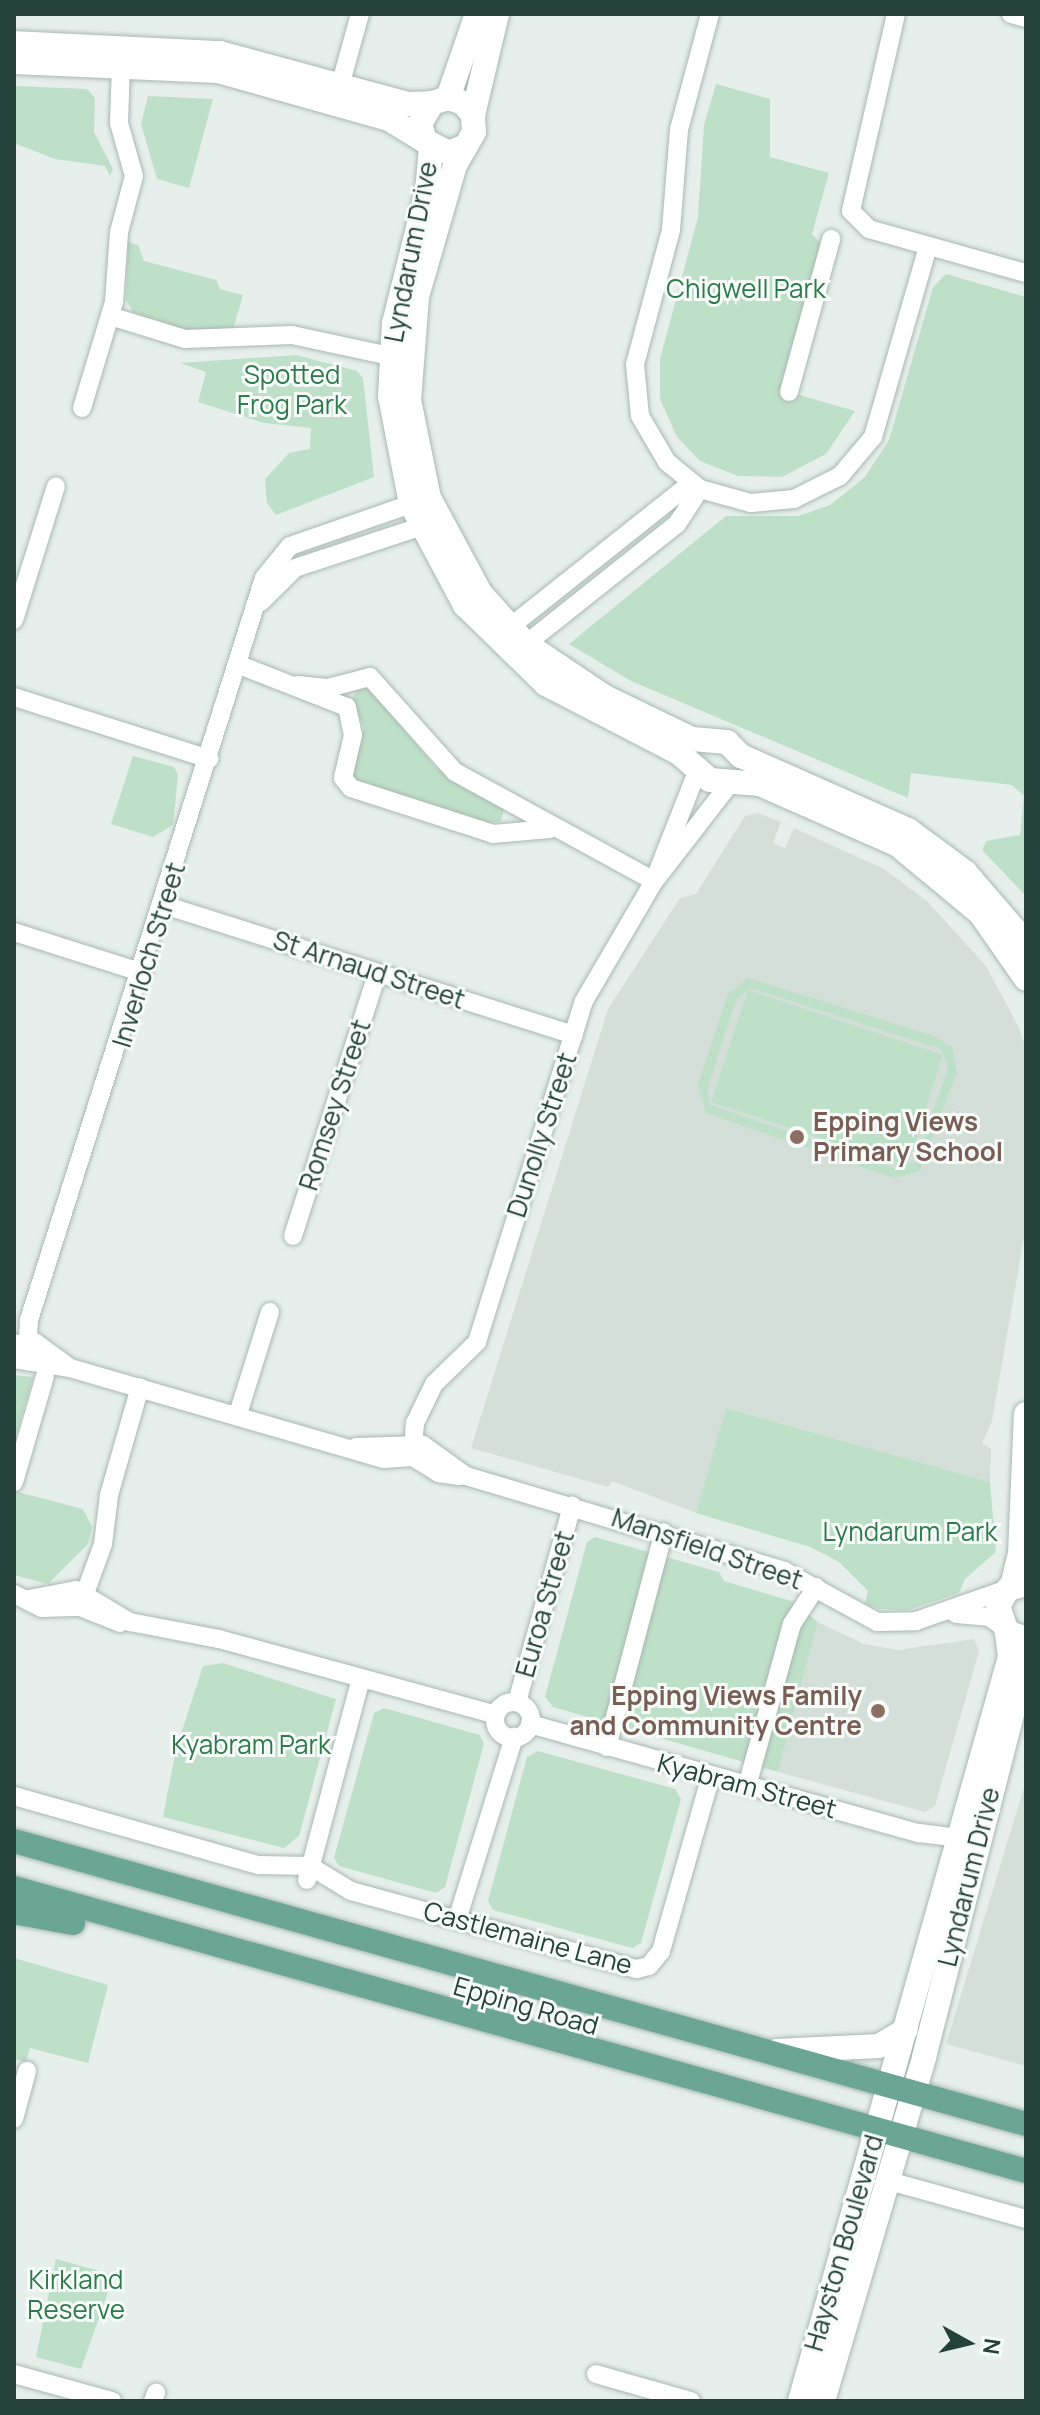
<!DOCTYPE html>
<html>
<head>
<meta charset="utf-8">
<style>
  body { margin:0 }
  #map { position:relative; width:1040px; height:2415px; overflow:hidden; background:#e6efeb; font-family:Manrope,sans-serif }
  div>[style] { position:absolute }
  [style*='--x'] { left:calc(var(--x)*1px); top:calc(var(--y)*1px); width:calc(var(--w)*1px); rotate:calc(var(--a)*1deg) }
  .built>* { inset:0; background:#d4dfda }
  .green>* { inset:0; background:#bfe0c8 }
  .roads { filter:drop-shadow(0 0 2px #a8b8b2) drop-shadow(0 0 2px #a8b8b2) }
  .street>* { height:18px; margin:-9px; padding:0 9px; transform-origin:9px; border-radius:9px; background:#fff }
  .street>.ring { margin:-9px; padding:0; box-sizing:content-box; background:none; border:18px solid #fff; border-radius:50% }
  .secondary>* { height:24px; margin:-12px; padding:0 12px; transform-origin:12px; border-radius:12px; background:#fff }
  .primary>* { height:24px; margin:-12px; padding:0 12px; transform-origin:12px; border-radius:12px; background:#6aa596 }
  .dots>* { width:22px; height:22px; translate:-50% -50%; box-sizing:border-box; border:4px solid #f7fbf9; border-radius:50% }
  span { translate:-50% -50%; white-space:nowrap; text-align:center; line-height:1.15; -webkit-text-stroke:6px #f7fbf9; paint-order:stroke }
  .street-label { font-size:26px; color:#24423a }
  .park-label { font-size:26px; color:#2d7a4b }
  .education-label { font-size:26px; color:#785e54; font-weight:700 }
  .left { translate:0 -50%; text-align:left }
  .right { translate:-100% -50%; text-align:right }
  .frame { position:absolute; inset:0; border:16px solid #24423a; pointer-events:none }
  .north { position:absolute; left:928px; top:2303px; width:80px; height:80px; -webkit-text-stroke:6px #f7fbf9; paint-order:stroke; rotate:98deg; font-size:22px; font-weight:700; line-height:32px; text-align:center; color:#24423a }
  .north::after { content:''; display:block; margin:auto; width:28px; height:36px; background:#24423a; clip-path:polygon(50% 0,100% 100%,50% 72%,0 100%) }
</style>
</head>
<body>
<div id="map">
  <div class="built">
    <div style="clip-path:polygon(758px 813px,781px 822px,773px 843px,785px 848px,794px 828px,884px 869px,927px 901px,986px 966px,1019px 1028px,1026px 1049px,1026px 1226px,992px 1421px,982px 1443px,991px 1449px,990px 1482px,727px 1408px,696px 1513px,612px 1481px,608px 1487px,471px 1448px,608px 1009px,680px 898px,696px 894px,745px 816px)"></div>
    <div style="clip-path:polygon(818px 1622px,864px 1644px,898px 1650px,974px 1639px,979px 1651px,935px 1806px,925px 1812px,778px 1772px)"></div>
    <div style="clip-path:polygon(1026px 1781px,1026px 2066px,946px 2044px)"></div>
  </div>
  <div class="green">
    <div style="clip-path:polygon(716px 84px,770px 99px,770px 157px,829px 173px,812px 234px,825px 248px,792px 393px,855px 411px,826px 454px,782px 477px,738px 476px,700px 461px,677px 437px,660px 399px,660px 359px,698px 217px,704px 125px)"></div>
    <div style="clip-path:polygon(14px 86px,87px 89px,95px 98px,94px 132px,113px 169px,110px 176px,105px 166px,55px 159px,14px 143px)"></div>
    <div style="clip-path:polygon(148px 96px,213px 99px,189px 188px,157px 179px,141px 124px)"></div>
    <div style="clip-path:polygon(128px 242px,138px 245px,144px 261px,216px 280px,220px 289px,243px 295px,233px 329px,187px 331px,133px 312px,126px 300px)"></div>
    <div style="clip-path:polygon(946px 274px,1026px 297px,1026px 896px,982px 850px,986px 841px,1020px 835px,1024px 796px,1012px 785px,911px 773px,908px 798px,631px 681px,569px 644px,726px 516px,798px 516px,830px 505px,864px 478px,889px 440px,933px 287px)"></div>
    <div style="clip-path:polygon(296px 355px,357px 371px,363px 378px,374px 477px,276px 515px,267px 503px,265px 479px,289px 453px,310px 449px,311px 428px,264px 423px,198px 402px,206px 372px,180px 363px)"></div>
    <div style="clip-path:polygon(358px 686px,369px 687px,435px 767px,504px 809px,501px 821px,489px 823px,355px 781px,350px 771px,364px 728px,352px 700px)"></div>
    <div style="clip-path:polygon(133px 756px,174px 767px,178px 775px,173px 825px,153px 837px,111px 824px)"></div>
    <div style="clip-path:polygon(evenodd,748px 978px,934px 1036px,953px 1048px,957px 1072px,920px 1171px,894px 1178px,706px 1113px,698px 1084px,728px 994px,748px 978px,750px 988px,941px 1049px,948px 1068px,915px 1162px,898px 1169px,711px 1105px,707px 1090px,736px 1000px,750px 988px)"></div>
    <div style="clip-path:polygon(748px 990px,943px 1055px,907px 1167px,711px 1102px)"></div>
    <div style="clip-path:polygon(14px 1375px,33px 1377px,14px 1442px)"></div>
    <div style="clip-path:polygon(726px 1408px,990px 1482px,996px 1552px,965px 1579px,959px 1593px,908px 1610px,879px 1609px,865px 1604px,868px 1591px,839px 1562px,810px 1547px,696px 1513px)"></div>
    <div style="clip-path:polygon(14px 1491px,83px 1509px,92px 1527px,88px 1544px,48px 1584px,14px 1575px)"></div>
    <div style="clip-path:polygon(595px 1537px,719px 1572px,724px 1581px,791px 1601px,818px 1622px,778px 1772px,553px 1707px,545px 1697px,587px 1542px)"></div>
    <div style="clip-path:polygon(223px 1663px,336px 1699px,299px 1836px,284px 1848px,163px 1817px,176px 1749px,203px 1666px)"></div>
    <div style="clip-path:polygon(384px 1708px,480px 1735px,484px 1744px,445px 1887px,436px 1893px,339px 1866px,334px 1858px,374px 1713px)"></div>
    <div style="clip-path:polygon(538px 1751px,675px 1789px,681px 1799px,641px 1943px,632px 1948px,493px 1910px,488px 1901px,527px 1757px)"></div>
    <div style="clip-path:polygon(14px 1958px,108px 1985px,88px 2063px,30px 2048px,26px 2062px,14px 2059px)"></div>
    <div style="clip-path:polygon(56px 2259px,114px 2275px,81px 2369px,36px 2357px)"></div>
  </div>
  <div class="roads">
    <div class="street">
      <div style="--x:710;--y:14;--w:120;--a:105"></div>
      <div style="--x:679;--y:130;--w:100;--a:94.6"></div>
      <div style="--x:671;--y:230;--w:139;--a:105"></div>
      <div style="--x:635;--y:364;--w:52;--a:84.5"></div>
      <div style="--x:640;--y:416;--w:53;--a:59.6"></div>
      <div style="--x:667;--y:462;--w:43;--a:39.3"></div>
      <div style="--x:700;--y:489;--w:53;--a:15.4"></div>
      <div style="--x:751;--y:503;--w:43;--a:-5.3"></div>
      <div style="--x:794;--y:499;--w:51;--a:-26.6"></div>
      <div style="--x:840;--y:476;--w:51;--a:-49.8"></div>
      <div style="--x:873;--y:437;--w:199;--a:-73.9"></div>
      <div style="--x:896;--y:14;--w:202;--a:102.9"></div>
      <div style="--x:851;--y:211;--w:25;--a:45"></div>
      <div style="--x:869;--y:229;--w:163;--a:15.7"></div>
      <div style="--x:1011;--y:14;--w:16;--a:15"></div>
      <div style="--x:340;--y:86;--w:75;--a:-74.5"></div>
      <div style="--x:110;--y:316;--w:78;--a:17"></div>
      <div style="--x:185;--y:339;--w:107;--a:-2.1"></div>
      <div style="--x:292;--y:335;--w:100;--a:12.1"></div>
      <div style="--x:789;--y:392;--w:159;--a:-74.6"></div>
      <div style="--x:82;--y:408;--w:111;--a:-73.2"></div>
      <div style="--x:114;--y:302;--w:70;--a:-85.9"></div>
      <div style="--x:119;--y:232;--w:58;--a:-75"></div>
      <div style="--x:134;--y:176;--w:55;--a:-105.8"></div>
      <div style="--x:119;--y:123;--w:57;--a:-88"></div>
      <div style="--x:261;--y:602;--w:48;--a:-45"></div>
      <div style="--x:295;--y:568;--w:132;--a:-18.2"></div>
      <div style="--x:14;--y:620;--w:140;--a:-72.6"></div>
      <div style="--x:510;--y:627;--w:231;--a:-38.5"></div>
      <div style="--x:526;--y:644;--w:193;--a:-38.5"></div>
      <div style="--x:677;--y:524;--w:42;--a:-56.7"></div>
      <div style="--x:237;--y:664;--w:118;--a:21.4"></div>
      <div style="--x:347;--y:707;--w:29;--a:78"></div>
      <div style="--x:353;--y:735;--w:44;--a:103.1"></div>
      <div style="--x:343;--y:778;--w:13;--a:51"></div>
      <div style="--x:351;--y:788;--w:149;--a:17.9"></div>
      <div style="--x:493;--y:834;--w:57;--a:-5"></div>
      <div style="--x:298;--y:685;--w:30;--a:6"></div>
      <div style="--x:328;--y:688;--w:43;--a:-14.7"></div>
      <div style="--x:370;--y:677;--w:127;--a:48.2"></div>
      <div style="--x:455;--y:772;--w:227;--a:28.7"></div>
      <div style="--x:14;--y:697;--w:205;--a:17.6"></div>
      <div style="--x:656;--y:879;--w:123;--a:-52.3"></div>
      <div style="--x:164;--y:905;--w:430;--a:17.6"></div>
      <div style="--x:14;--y:932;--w:135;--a:17.6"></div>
      <div style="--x:293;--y:1236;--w:275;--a:-72.2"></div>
      <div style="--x:14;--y:1344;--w:22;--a:-3"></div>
      <div style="--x:36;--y:1343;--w:42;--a:36.3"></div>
      <div style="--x:27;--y:1357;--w:37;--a:-87"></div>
      <div style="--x:29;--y:1320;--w:778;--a:-72.43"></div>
      <div style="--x:264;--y:578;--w:41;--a:-50.9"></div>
      <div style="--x:290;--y:546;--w:128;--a:-19.1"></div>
      <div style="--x:14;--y:1359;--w:57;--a:9.1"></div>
      <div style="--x:70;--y:1368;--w:327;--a:16.2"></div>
      <div style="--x:384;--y:1459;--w:29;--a:-4"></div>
      <div style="--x:413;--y:1457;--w:31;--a:32"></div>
      <div style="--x:439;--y:1473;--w:20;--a:9"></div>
      <div style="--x:238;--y:1414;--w:107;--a:-72.6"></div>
      <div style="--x:356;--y:1447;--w:67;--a:-1.7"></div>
      <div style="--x:423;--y:1445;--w:53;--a:35.8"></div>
      <div style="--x:466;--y:1476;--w:332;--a:16.6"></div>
      <div style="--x:784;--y:1571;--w:106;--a:28.7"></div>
      <div style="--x:877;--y:1622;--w:39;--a:-1"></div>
      <div style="--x:916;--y:1621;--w:97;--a:-19.2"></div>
      <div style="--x:413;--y:1457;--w:34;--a:-87"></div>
      <div style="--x:415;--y:1423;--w:43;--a:-64"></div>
      <div style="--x:434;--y:1384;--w:60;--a:-44.3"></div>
      <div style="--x:477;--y:1342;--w:357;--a:-72.6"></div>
      <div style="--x:584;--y:1001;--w:139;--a:-59.7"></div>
      <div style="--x:654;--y:881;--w:123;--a:-68.5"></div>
      <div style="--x:14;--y:1482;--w:110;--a:-73.7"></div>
      <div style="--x:14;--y:1594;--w:31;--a:27"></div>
      <div style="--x:42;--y:1608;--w:38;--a:-2"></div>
      <div style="--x:80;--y:1607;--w:43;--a:21.8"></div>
      <div style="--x:29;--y:1599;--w:48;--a:-10.8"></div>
      <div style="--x:76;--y:1590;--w:63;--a:30.7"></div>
      <div style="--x:130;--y:1622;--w:91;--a:10.8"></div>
      <div style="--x:219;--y:1639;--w:287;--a:15.3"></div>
      <div style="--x:80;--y:1607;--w:67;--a:-69.9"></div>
      <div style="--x:103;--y:1544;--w:49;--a:-83"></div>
      <div style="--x:109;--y:1495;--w:112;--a:-74"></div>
      <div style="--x:956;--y:1614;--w:33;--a:5"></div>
      <div style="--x:989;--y:1617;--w:16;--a:35"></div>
      <div style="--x:517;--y:1702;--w:204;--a:-74.3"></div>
      <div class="ring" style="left:495px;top:1702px;width:18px;height:18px"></div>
      <div style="--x:530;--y:1724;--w:404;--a:15.7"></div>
      <div style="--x:919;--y:1833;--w:38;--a:7"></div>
      <div style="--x:607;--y:1747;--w:222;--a:-75.2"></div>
      <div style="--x:747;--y:1786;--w:168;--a:-74.5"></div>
      <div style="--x:792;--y:1624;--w:44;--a:-57"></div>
      <div style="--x:14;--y:1796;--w:254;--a:15.8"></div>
      <div style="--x:258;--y:1865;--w:52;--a:1.1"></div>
      <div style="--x:310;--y:1866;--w:48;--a:31.4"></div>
      <div style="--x:351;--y:1891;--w:296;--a:15.3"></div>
      <div style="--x:637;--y:1969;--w:12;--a:-14"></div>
      <div style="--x:649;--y:1966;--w:19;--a:-51"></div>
      <div style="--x:661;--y:1951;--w:182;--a:-74.1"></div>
      <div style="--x:307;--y:1880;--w:209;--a:-75"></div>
      <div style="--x:457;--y:1920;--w:192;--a:-72.7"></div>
      <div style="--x:14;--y:2119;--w:50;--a:-74.8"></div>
      <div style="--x:886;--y:2180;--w:145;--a:15.6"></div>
      <div style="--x:14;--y:2374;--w:102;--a:15.4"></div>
      <div style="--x:596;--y:2374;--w:99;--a:15.9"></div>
      <div style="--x:153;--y:2401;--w:9;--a:-69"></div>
    </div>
    <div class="secondary">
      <div style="--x:14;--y:43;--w:206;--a:2.8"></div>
      <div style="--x:220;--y:53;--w:195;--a:15.2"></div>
      <div style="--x:408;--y:104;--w:24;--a:-2"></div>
      <div style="--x:14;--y:62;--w:204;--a:2.5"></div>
      <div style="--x:218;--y:71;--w:178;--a:15.7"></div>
      <div style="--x:389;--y:119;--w:42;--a:31.4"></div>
      <div style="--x:448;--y:98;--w:89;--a:-71"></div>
      <div style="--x:473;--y:115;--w:104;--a:-76.6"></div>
      <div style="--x:466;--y:146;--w:18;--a:158"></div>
      <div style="--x:449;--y:153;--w:27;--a:-153"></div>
      <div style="--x:425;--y:141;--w:18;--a:-106"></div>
      <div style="--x:420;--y:124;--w:24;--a:-60"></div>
      <div style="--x:432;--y:103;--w:17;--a:-17"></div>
      <div style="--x:448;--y:98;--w:16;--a:18"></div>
      <div style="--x:463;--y:103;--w:16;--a:50"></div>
      <div style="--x:473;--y:115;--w:17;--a:87"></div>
      <div style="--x:474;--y:132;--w:38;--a:120"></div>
      <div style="--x:455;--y:165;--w:137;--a:106.1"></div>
      <div style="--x:417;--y:297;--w:103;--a:94.4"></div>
      <div style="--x:409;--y:400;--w:100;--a:78.5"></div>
      <div style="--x:429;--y:498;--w:109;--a:61.6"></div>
      <div style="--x:481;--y:594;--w:67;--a:48"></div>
      <div style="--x:526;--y:644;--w:95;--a:33.9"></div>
      <div style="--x:605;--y:697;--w:97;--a:25.8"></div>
      <div style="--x:692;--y:739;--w:35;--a:5"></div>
      <div style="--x:727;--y:742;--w:20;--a:45"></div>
      <div style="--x:741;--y:756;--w:183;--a:23.9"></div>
      <div style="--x:908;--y:830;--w:71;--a:36.4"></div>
      <div style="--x:965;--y:872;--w:94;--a:49.3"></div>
      <div style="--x:431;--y:148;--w:44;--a:95.2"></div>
      <div style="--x:427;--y:192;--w:135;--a:104.1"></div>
      <div style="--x:394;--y:323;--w:73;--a:93.1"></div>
      <div style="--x:390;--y:396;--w:110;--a:79"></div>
      <div style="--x:411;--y:504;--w:115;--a:61.9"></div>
      <div style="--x:465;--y:605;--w:113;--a:44.3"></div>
      <div style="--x:546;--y:684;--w:150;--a:27.4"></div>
      <div style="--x:679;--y:753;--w:41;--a:41.1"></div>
      <div style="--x:710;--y:780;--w:50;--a:4.6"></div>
      <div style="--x:760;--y:784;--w:151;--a:23.8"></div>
      <div style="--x:898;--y:845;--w:107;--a:39.7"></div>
      <div style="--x:980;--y:913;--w:80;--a:55.1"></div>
      <div style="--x:1026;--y:1584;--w:19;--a:164"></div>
      <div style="--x:1008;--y:1589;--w:20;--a:120"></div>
      <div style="--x:998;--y:1606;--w:28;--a:71"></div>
      <div style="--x:1007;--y:1632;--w:20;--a:20"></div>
      <div style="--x:1012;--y:1586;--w:32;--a:-76"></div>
      <div style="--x:1020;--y:1555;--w:141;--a:-87.6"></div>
      <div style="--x:777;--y:2051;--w:102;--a:-2.8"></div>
      <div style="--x:879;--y:2046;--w:31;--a:-31"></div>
      <div style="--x:800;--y:2401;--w:773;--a:-74.24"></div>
      <div style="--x:1010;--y:1657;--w:25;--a:-97"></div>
      <div style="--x:823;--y:2401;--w:359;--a:-73.6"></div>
      <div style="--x:924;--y:2057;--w:409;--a:-75.6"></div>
    </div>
    <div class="primary">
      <div style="--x:14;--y:1841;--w:1051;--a:15.62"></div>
      <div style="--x:14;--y:1888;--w:1051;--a:15.62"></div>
      <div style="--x:14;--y:1912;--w:60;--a:10.6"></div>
    </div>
  </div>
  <div class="dots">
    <div style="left:797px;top:1137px;background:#8d6e63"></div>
    <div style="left:878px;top:1711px;background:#8d6e63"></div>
  </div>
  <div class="street-label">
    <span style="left:411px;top:252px;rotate:-79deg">Lyndarum Drive</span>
    <span style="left:149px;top:955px;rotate:-73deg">Inverloch Street</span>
    <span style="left:369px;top:970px;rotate:18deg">St Arnaud Street</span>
    <span style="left:335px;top:1105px;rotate:-72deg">Romsey Street</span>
    <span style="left:542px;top:1135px;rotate:-72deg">Dunolly Street</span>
    <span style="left:707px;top:1549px;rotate:19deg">Mansfield Street</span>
    <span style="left:545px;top:1604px;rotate:-74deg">Euroa Street</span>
    <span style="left:747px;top:1786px;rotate:15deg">Kyabram Street</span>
    <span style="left:969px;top:1877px;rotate:-76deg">Lyndarum Drive</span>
    <span style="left:528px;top:1938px;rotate:15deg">Castlemaine Lane</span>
    <span style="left:526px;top:2006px;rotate:16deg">Epping Road</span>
    <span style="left:844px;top:2243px;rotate:-74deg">Hayston Boulevard</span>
  </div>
  <div class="park-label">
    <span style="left:746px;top:289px">Chigwell Park</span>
    <span style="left:292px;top:390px">Spotted<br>Frog Park</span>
    <span style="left:910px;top:1532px">Lyndarum Park</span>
    <span style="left:251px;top:1745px">Kyabram Park</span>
    <span style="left:76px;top:2295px">Kirkland<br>Reserve</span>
  </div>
  <div class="education-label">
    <span class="left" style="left:813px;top:1137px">Epping Views<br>Primary School</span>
    <span class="right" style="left:862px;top:1711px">Epping Views Family<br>and Community Centre</span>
  </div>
  <div class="frame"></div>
  <div class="north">N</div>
</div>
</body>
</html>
